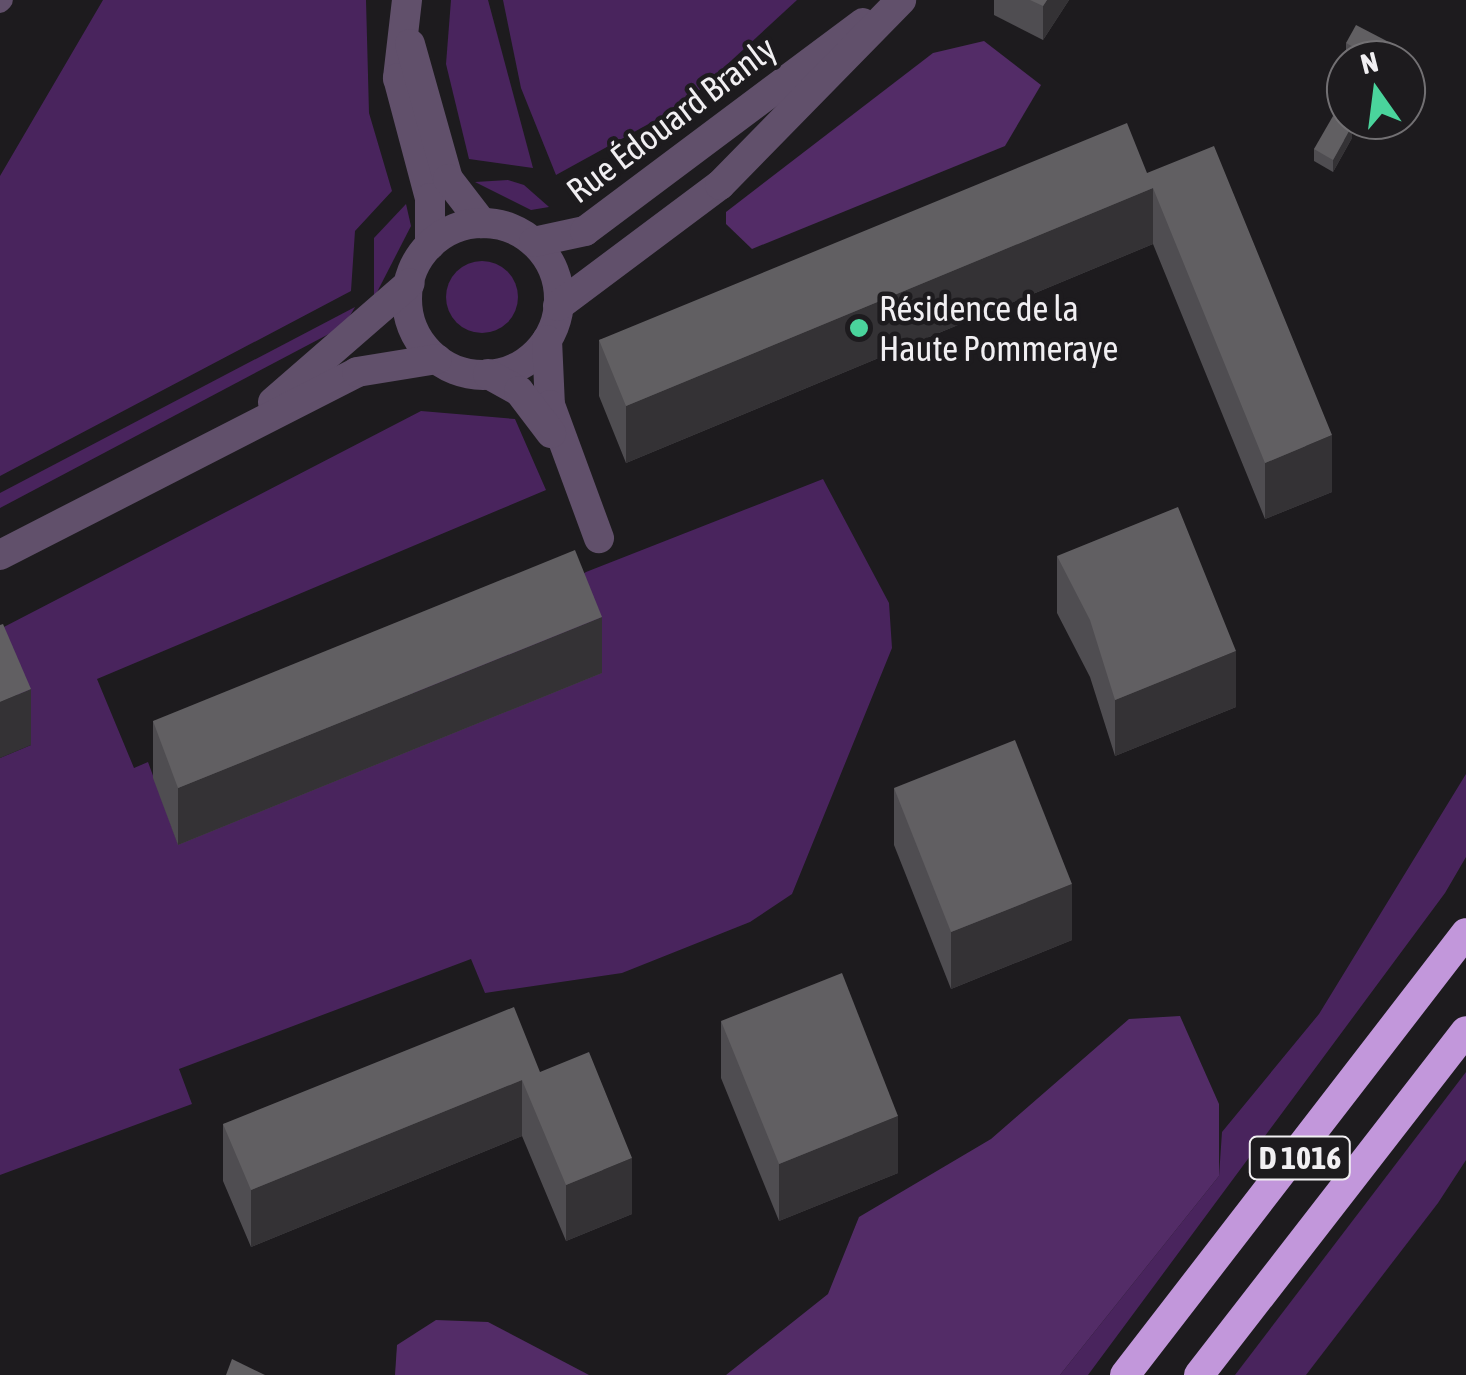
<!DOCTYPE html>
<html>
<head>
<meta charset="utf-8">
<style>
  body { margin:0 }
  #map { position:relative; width:1466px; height:1375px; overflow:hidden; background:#1d1b1e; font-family:"Asap Condensed",sans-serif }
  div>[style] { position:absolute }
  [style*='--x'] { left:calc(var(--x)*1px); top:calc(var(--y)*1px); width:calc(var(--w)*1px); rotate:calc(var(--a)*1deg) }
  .green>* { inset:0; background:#49245d }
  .round { border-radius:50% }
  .forest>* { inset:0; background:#532c67 }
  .lane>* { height:20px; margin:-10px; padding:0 10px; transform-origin:10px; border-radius:10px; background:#61506b }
  .street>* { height:30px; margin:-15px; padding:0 15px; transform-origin:15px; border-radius:15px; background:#61506b }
  .street>.ring { margin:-15px; padding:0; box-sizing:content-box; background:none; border:30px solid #61506b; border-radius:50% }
  .highway>* { height:30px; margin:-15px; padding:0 15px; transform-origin:15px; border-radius:15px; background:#c297db }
  .wall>* { inset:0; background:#4f4d51 }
  .shaded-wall>* { inset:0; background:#343235 }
  .building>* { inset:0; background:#615f62 }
  .dots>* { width:28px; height:28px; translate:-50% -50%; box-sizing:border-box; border:5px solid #1d1b1e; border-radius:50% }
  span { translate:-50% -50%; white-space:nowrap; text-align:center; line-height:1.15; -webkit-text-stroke:9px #1d1b1e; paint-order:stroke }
  .shield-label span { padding:2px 8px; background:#1d1b1e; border:2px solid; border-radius:8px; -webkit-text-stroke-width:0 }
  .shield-label { font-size:32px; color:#f1eff2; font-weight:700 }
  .street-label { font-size:35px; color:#f1eff2 }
  .poi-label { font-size:35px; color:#f1eff2 }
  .left { translate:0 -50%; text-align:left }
  .north { position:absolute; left:1326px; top:40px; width:100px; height:100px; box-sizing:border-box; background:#1d1b1e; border:2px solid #727073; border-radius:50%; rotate:346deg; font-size:28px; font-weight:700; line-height:40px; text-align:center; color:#f1eff2 }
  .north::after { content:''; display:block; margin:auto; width:35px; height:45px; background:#4ad49c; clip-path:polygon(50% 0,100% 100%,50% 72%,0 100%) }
</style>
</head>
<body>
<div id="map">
  <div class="green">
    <div style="clip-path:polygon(103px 0,366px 0,369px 113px,392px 191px,355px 231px,351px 291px,0 476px,0 176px)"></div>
    <div style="clip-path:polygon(451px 0,488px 0,533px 168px,469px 159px,446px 64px)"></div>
    <div style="clip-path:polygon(503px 0,797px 0,683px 105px,556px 175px,521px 88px)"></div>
    <div style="clip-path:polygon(508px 180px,524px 185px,549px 207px,531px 210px,475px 182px)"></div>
    <div style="clip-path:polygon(406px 204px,411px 226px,374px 298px,374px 238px)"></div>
    <div class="round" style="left:446px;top:261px;width:72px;height:72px"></div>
    <div style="clip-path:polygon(355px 307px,344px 326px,0 508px,0 493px)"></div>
    <div style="clip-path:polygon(421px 411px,515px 419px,546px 490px,97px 679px,134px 768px,148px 762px,178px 844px,586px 572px,823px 479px,889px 603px,892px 648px,792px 894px,750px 922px,622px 973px,485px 993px,471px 959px,179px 1069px,192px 1104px,0 1175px,0 758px,31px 745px,0 629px)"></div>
    <div style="clip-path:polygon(1466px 774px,1466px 857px,1445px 893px,1088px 1375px,1060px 1375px,1219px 1176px,1222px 1132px,1319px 1014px)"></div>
    <div style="clip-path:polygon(1466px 1072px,1466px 1160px,1438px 1203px,1306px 1375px,1235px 1375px)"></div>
  </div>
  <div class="forest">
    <div style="clip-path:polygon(984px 41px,1041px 85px,1005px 146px,752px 249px,726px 224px,726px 212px,933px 53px)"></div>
    <div style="clip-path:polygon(1180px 1016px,1219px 1104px,1219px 1176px,1060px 1375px,726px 1375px,828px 1294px,859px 1217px,991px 1139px,1129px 1019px)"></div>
    <div style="clip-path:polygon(436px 1320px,488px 1322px,589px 1375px,395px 1375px,397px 1345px)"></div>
  </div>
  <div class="lane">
    <div style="--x:0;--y:3;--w:4;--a:-45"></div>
  </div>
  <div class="street">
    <div style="--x:407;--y:0;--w:79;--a:96.6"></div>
    <div style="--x:398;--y:78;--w:124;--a:75.1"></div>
    <div style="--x:430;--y:198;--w:47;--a:90"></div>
    <div style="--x:410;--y:44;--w:140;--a:74.3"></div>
    <div style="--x:448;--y:179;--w:56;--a:52.3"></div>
    <div class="ring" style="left:407px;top:223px;width:122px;height:122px"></div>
    <div style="--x:534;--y:242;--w:52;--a:-12.2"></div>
    <div style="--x:585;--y:231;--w:347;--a:-36.8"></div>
    <div style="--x:558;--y:306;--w:202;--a:-36.8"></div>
    <div style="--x:720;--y:185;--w:259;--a:-45.6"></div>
    <div style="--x:547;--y:340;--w:65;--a:87.4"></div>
    <div style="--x:550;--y:405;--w:142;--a:69.8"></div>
    <div style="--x:488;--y:374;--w:35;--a:29"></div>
    <div style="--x:519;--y:391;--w:53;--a:52.7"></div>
    <div style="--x:273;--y:402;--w:181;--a:-41"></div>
    <div style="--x:0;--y:555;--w:401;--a:-27.1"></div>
    <div style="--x:357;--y:372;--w:81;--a:-9.2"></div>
  </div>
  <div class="highway">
    <div style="--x:1125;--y:1375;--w:558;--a:-52.35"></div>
    <div style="--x:1199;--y:1375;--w:435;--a:-52.2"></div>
  </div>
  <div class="wall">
    <div style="clip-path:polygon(994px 0,1069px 0,1043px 40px,994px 15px)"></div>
    <div style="clip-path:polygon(1346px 43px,1406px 51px,1406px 63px,1406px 60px,1355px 60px,1346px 55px)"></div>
    <div style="clip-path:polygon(1352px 138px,1333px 172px,1314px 161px,1314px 149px)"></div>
    <div style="clip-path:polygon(1147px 173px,1332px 492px,1265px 519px,1153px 244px,626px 463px,599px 396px,599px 340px)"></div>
    <div style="clip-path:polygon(1057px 556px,1236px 707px,1115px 756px,1090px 677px,1057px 613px)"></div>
    <div style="clip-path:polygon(602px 673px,178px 845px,153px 778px,153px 721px)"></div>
    <div style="clip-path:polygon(894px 788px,1072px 940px,951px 989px,894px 845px)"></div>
    <div style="clip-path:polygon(721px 1021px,898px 1173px,779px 1221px,721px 1078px)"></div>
    <div style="clip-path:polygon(540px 1072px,632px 1214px,566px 1241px,522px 1136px,251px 1247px,223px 1181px,223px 1124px)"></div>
  </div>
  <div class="shaded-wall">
    <div style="clip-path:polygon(1047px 0,1069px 0,1043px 40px,1043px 6px)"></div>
    <div style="clip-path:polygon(1352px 126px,1352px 138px,1333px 172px,1333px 160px)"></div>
    <div style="clip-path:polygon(1153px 188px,1153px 244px,626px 463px,626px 406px)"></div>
    <div style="clip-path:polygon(1332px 435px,1332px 492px,1265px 519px,1265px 463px)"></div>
    <div style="clip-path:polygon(602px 617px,602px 673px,178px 845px,178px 788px)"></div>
    <div style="clip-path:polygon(1236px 651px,1236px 707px,1115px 756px,1115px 700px)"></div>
    <div style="clip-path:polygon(31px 689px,31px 745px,0 758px,0 702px)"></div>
    <div style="clip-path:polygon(1072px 884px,1072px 940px,951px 989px,951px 932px)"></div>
    <div style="clip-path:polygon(522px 1080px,522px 1136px,251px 1247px,251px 1190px)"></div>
    <div style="clip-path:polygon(898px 1116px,898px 1173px,779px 1221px,779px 1164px)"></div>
    <div style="clip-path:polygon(632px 1158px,632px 1214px,566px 1241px,566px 1185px)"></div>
  </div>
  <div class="building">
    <div style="clip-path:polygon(1030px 0,1047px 0,1043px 6px)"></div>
    <div style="clip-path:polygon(1356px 25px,1406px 51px,1401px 60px,1377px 60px,1346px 43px)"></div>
    <div style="clip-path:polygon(1333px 116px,1352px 126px,1333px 160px,1314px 149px)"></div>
    <div style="clip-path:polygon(1127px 123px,1147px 173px,1214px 146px,1332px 435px,1265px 463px,1153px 188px,626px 406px,599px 340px)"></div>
    <div style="clip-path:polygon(1178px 507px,1236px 651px,1115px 700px,1090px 620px,1057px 556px)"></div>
    <div style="clip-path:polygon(575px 550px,602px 617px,178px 788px,153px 721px)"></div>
    <div style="clip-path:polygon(3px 624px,31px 689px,0 702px,0 625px)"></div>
    <div style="clip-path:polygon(1015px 740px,1072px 884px,951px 932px,894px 788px)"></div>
    <div style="clip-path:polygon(842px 973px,898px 1116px,779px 1164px,721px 1021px)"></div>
    <div style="clip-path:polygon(514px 1007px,540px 1072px,589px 1052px,632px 1158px,566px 1185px,522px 1080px,251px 1190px,223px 1124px)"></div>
    <div style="clip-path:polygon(232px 1359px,265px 1375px,226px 1375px)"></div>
  </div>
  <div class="dots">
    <div style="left:859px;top:328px;background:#4ad49c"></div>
  </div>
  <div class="shield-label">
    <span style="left:1300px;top:1158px">D 1016</span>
  </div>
  <div class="street-label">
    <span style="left:671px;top:119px;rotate:-37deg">Rue Édouard Branly</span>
  </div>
  <div class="poi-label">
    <span class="left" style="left:879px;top:328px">Résidence de la<br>Haute Pommeraye</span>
  </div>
  <div class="north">N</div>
</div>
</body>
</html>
